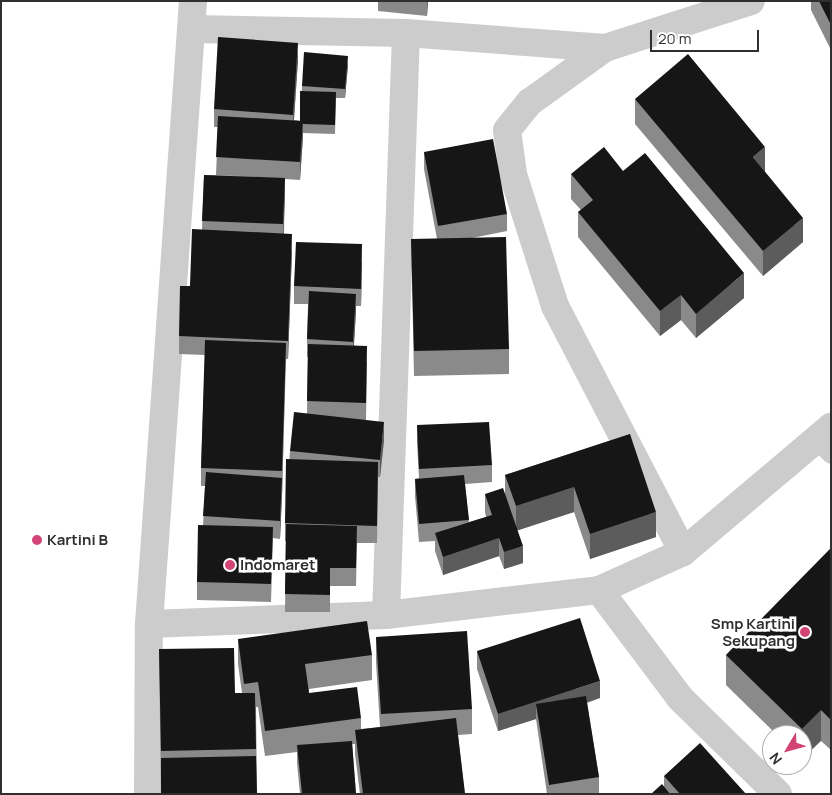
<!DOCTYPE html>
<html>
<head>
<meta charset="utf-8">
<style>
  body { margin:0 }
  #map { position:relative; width:832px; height:795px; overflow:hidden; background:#fff; font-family:Manrope,sans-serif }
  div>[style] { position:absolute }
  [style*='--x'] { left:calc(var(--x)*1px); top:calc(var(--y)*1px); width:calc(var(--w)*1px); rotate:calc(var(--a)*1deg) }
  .service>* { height:16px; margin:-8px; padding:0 8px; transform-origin:8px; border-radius:8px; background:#ccc }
  .minor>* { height:28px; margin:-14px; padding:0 14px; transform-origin:14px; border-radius:14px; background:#ccc }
  .wall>* { inset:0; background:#8a8a8a }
  .shaded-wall>* { inset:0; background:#5c5c5c }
  .building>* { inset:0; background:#161616 }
  .dots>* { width:14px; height:14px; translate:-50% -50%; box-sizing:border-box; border:2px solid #fff; border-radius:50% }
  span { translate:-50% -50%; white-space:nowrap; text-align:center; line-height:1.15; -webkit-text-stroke:5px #fff; paint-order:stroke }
  .poi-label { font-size:15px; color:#2f2f2f; font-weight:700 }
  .left { translate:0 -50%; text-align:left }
  .right { translate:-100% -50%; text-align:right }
  .frame { position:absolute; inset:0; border:2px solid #2f2f2f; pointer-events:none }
  .north { position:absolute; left:762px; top:725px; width:50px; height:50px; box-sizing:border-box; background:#fff; border:1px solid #acacac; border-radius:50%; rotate:233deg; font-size:14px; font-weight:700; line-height:20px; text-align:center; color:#2f2f2f }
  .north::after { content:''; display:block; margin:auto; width:18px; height:22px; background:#d24475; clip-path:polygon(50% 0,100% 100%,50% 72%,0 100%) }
  .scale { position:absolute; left:650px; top:30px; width:109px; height:22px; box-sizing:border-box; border:2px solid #2f2f2f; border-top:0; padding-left:6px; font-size:15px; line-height:18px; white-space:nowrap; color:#2f2f2f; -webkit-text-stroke:4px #fff; paint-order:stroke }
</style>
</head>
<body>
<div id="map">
  <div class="service">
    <div style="--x:816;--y:441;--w:21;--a:45"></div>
  </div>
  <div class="minor">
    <div style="--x:192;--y:29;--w:214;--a:1.1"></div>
    <div style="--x:406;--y:33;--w:200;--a:4.3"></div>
    <div style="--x:683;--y:552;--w:277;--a:-117.5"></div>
    <div style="--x:555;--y:306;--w:139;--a:-107.7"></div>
    <div style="--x:513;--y:174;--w:44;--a:-97.8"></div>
    <div style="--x:507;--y:130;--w:36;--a:-51"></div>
    <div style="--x:530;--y:102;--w:92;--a:-35.8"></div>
    <div style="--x:605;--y:48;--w:153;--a:-17.8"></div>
    <div style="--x:599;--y:590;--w:135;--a:53.1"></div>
    <div style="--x:680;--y:698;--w:137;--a:44.4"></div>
    <div style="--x:386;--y:615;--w:582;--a:-88.03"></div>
    <div style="--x:149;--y:624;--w:237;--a:-2.2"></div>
    <div style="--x:386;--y:615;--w:214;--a:-6.7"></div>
    <div style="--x:599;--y:590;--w:92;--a:-24.3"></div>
    <div style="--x:683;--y:552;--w:194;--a:-40.2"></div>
    <div style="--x:148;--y:794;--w:170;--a:-89.7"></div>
    <div style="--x:149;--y:624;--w:625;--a:-85.96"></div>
  </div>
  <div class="wall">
    <div style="clip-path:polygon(378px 1px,428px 1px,427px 16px,378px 11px)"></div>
    <div style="clip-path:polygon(811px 1px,831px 1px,831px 50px,811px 10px)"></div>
    <div style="clip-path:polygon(298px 60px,294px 120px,300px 121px,302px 86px,348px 65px,345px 98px,336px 98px,335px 134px,303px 133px,300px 180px,285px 179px,284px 234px,292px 252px,288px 359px,286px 359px,282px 496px,280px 539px,273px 538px,271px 602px,197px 600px,197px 582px,203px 526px,205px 486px,201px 486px,201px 468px,205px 355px,179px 354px,179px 336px,202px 230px,204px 175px,242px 176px,216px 175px,218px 127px,214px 127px,214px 109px)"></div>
    <div style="clip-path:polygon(635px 99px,765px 172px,803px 242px,763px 276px,635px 124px)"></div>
    <div style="clip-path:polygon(424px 152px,507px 214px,507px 231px,472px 238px,509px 349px,509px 374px,414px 376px,411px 239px,437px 239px,424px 169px)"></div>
    <div style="clip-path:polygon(623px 171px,744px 298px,696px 338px,681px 320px,660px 336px,578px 237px,578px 212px,581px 210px,571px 199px,571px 174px)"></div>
    <div style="clip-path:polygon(362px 262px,361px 306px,356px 306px,354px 345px,367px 363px,366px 420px,384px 440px,380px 477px,378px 477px,377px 543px,357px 543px,356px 586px,330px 586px,330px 612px,285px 612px,286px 541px,285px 541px,285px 523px,290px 451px,307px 414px,308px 357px,307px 357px,307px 339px,308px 304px,294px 304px,294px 286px)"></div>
    <div style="clip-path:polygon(417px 425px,492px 465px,492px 482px,465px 484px,469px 522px,486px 517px,485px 512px,485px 494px,505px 494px,505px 475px,630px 434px,656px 537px,590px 559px,574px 512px,517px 530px,523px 563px,504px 569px,499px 556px,443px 575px,435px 551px,435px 541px,419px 542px,415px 496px,415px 479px,419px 478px,417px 443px)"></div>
    <div style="clip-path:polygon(831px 548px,831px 750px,821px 741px,802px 735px,777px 735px,726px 685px,726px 655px)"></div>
    <div style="clip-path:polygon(376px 637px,472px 709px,472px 734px,458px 735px,465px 794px,360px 794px,355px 754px,355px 744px,352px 744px,356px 794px,300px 794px,297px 763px,297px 752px,265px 756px,258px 707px,256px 707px,257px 794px,161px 794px,159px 649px,235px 693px,242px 693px,238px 664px,238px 639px,372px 655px,372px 680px,309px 689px,309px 693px,361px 718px,361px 729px,380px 727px,376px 662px)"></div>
    <div style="clip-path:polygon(477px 651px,600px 698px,587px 703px,599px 777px,599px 794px,547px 794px,536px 719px,498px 731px,477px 669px)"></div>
    <div style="clip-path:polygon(664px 776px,746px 794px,651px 794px,664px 787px)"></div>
  </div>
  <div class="shaded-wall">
    <div style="clip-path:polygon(427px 1px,428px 1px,427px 16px)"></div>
    <div style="clip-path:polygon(298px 43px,298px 60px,293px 132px,293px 115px)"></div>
    <div style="clip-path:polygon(348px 56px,348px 65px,345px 98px,345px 89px)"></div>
    <div style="clip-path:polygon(303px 121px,303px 138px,300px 180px,300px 162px)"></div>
    <div style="clip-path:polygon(765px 147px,765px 172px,753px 157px)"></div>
    <div style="clip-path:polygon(285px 178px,285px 196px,283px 242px,283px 224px)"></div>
    <div style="clip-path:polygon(803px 218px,803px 242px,763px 276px,763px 251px)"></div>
    <div style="clip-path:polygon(292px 234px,292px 252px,288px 359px,288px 341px)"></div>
    <div style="clip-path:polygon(362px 244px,362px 262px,361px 306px,361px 289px)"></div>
    <div style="clip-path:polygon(744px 273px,744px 298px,696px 338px,696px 314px)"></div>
    <div style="clip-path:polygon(356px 294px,356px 312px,353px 359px,353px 342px)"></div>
    <div style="clip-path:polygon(681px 295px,681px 320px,660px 336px,660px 311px)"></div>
    <div style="clip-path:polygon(286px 343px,282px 496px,280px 539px,280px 521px,282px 484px)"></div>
    <div style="clip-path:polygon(384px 422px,384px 440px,380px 477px,380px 460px)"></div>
    <div style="clip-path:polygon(574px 487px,574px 512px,516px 531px,516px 506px)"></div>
    <div style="clip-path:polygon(656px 512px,656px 537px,590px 559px,590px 534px)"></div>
    <div style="clip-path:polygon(499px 538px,499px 556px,443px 575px,443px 557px)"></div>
    <div style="clip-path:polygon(523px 546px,523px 563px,504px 569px,504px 552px)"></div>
    <div style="clip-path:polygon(600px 681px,600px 698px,538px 718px,536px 704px,536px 719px,498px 731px,498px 714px)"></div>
    <div style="clip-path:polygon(821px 710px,821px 741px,802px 759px,802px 729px)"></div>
  </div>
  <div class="building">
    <div style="clip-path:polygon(819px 1px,831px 1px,831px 25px)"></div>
    <div style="clip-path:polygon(218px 37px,298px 43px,293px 115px,214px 109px)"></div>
    <div style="clip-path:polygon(304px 52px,348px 56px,345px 89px,302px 86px)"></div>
    <div style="clip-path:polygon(688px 54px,765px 147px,753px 157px,803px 218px,763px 251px,635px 99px)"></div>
    <div style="clip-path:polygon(300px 91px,336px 92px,335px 125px,303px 124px,303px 121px,300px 121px)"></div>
    <div style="clip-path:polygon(218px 116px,303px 121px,300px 162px,216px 157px)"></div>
    <div style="clip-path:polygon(493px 139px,507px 214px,438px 226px,424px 152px)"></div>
    <div style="clip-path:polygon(604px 147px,623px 171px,645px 153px,744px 273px,696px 314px,681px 295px,660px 311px,578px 212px,593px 200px,571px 174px)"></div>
    <div style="clip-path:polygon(204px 175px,285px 178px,283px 224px,202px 221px)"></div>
    <div style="clip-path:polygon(192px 229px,292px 234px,288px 341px,179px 336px,180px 286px,190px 286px)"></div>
    <div style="clip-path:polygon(506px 237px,509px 349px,414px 351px,411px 239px)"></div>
    <div style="clip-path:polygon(296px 242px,362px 244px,361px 289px,294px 286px)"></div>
    <div style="clip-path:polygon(309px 291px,356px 294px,353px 342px,307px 339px)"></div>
    <div style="clip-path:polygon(205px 340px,286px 343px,282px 471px,201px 468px)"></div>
    <div style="clip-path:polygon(308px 344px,367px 346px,366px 403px,307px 401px)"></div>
    <div style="clip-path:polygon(294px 412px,384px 422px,380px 460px,290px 451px)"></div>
    <div style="clip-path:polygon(489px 422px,492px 465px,419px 469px,417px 425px)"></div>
    <div style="clip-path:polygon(630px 434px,656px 512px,590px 534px,574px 487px,516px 506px,505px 475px)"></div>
    <div style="clip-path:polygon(286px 459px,378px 462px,377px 526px,285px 523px)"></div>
    <div style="clip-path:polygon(206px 472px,282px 478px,280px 521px,203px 516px)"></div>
    <div style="clip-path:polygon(464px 475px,469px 520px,419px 524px,415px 479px)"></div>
    <div style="clip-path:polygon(503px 488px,523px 546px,504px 552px,499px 538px,443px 557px,435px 533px,492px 515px,485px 494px)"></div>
    <div style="clip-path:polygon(286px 524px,357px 526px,356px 568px,330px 568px,330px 595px,285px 594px)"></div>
    <div style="clip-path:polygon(198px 525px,273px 527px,271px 584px,197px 582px)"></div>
    <div style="clip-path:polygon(831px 548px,831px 720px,821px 710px,802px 729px,726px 655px)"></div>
    <div style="clip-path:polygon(580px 618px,600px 681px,498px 714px,477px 651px)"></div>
    <div style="clip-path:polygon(367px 621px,372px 655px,305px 664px,309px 693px,357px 687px,361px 718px,265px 731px,258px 682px,244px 684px,238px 639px)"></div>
    <div style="clip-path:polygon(467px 631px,472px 709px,381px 714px,376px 637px)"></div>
    <div style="clip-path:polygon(234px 648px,235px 693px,255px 693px,256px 749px,161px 751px,159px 649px)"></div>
    <div style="clip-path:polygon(586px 696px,599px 777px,549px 785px,536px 704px)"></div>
    <div style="clip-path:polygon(456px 718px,465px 794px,363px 794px,355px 730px)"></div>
    <div style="clip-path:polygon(352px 741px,356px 794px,302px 794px,297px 745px)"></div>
    <div style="clip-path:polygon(700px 743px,746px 794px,680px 794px,664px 776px)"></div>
    <div style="clip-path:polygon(256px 756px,257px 794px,161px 794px,161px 758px)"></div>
    <div style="clip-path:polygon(662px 784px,670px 794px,651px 794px)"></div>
  </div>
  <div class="dots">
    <div style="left:37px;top:540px;background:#d24475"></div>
    <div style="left:230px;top:565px;background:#d24475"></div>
    <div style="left:805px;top:632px;background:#d24475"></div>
  </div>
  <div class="poi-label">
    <span class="left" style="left:47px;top:540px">Kartini B</span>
    <span class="left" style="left:240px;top:565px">Indomaret</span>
    <span class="right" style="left:795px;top:632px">Smp Kartini<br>Sekupang</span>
  </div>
  <div class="frame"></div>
  <div class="north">N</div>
  <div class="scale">20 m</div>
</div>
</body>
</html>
